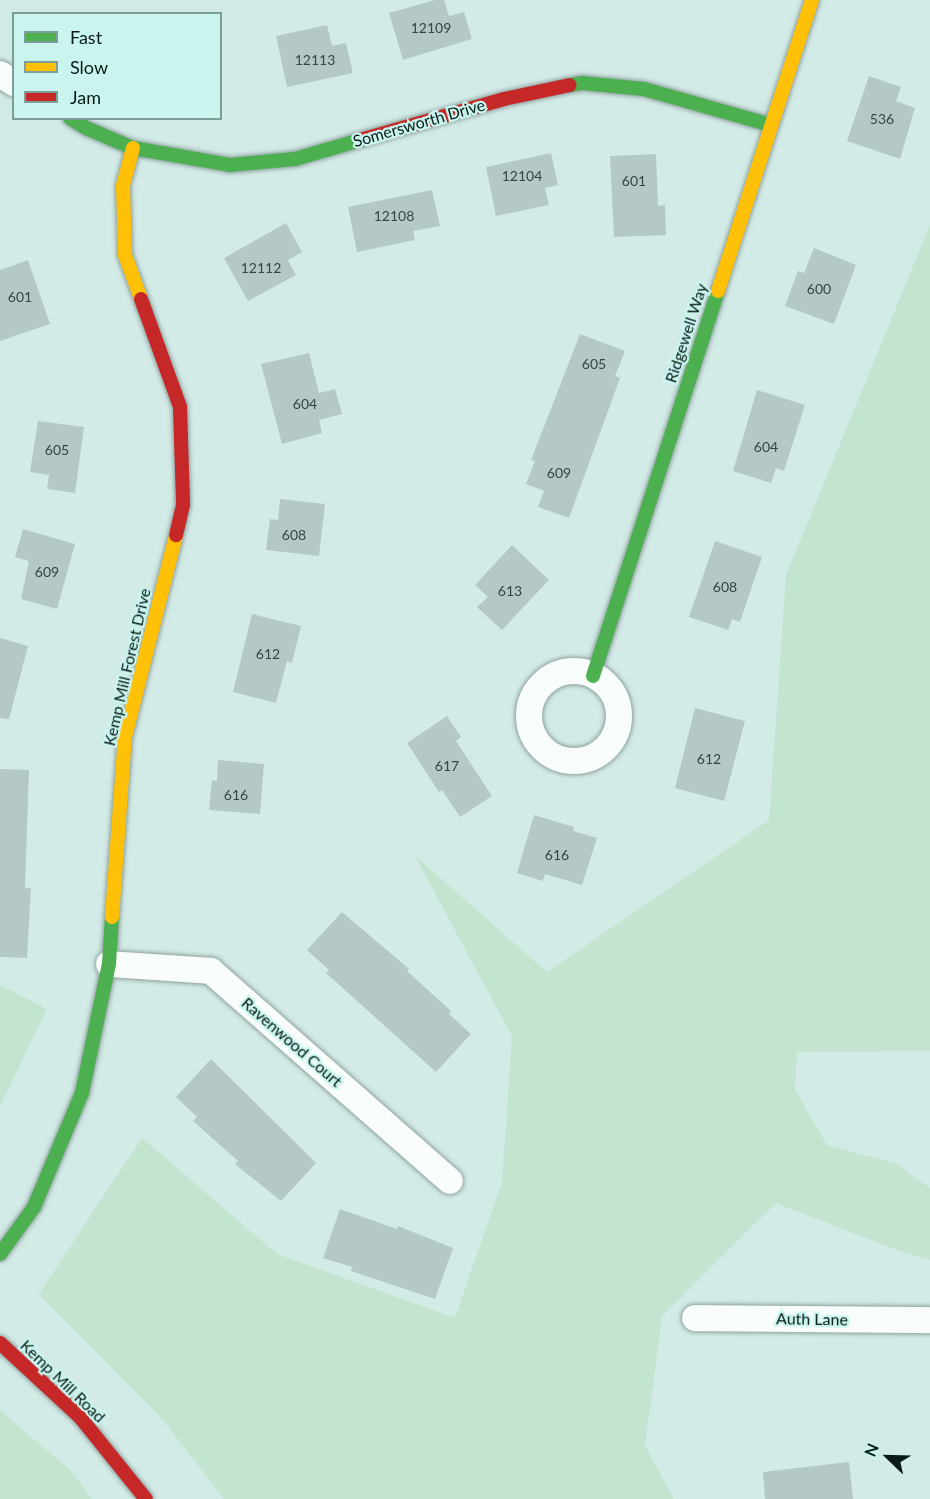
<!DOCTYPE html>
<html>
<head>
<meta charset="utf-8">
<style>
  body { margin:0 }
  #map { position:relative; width:930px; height:1499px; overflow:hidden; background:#d3ebe7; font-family:Lato,sans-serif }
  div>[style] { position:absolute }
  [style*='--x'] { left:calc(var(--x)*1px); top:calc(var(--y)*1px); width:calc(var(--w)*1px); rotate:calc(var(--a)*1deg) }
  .green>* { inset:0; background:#c3e4ce }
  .building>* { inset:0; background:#b5c8c8 }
  .roads { filter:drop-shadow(0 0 2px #90a3a0) drop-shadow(0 0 2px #90a3a0) }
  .street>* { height:26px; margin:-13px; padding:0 13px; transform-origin:13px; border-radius:13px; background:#f8fcfb }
  .street>.ring { margin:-13px; padding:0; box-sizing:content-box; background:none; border:26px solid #f8fcfb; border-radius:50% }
  .fast>* { height:14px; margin:-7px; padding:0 7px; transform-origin:7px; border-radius:7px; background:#4caf50 }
  .slow>* { height:14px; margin:-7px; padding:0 7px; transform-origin:7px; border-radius:7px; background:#ffc107 }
  .jam>* { height:14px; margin:-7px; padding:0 7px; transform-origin:7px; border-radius:7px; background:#c62828 }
  span { translate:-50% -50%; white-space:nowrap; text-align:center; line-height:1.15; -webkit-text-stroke:4.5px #c9f5ee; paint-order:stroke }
  .number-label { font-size:14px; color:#344644 }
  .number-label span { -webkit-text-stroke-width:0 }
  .street-label { font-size:16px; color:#091a18 }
  .legend { position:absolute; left:12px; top:12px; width:210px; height:108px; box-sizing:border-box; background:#c9f5ee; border:2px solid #7c9d98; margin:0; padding:8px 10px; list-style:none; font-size:18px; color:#091a18 }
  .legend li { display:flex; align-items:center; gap:12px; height:30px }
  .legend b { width:30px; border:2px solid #7c9d98 }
  .north { position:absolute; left:858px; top:1427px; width:60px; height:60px; -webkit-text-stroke:4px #c9f5ee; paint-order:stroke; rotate:293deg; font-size:16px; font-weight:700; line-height:24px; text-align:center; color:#091a18 }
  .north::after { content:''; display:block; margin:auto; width:21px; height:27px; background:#091a18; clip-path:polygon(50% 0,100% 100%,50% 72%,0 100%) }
</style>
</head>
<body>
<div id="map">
  <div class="green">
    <div style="clip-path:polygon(930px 225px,930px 1051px,797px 1052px,795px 1090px,827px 1145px,897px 1164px,930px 1188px,930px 1260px,899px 1251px,776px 1203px,662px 1316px,645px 1446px,674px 1499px,224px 1499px,163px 1420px,39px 1294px,142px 1138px,277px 1254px,455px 1318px,502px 1182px,512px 1036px,415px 856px,547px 972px,769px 820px,786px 575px)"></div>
    <div style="clip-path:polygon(0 985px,47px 1009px,0 1106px)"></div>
    <div style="clip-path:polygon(0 1410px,70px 1470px,92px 1499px,0 1499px)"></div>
  </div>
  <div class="building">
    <div style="clip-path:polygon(435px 0,444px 0,449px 16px,464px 12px,472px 39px,403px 60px,389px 13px)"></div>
    <div style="clip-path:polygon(327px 25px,332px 46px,346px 43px,353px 73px,287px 87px,276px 36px)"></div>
    <div style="clip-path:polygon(869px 76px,901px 87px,896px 101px,915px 108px,900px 159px,847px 141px)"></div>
    <div style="clip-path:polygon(551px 153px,558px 185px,545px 188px,549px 205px,496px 216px,486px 167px)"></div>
    <div style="clip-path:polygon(656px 154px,658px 206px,665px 205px,666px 235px,614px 237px,610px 156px)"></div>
    <div style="clip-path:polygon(432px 190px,440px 226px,413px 231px,415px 240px,357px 252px,348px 207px)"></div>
    <div style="clip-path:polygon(286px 223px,302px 252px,288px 260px,296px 275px,248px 301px,224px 258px)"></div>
    <div style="clip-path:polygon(814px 248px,856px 265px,834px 324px,785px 306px,798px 271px,804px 273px)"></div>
    <div style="clip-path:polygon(28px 260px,50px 324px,0 341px,0 270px)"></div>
    <div style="clip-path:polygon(580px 334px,625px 351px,615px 376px,620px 378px,569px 518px,538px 507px,544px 491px,526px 484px,535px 461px,531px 460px)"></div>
    <div style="clip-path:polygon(309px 353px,319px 393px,335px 389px,342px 414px,319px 420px,322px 433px,282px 444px,261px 364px)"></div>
    <div style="clip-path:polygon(757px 390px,805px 405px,784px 471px,776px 468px,771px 483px,733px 471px)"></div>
    <div style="clip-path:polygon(38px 421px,84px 427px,75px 493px,47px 489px,49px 475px,30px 472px)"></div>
    <div style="clip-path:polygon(280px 499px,325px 504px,319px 556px,266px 550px,270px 519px,278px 520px)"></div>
    <div style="clip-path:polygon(23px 529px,75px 544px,57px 609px,21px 599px,29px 561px,15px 557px)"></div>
    <div style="clip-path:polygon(715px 541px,762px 557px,740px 622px,732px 619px,728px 630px,689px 617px)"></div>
    <div style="clip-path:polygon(512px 545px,549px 580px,502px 630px,477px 607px,488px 597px,475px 585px)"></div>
    <div style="clip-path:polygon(252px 614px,301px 626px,292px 663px,287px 661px,276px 703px,233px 692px)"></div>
    <div style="clip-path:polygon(0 638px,28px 646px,9px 719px,0 718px)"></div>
    <div style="clip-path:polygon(695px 708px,745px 721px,724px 801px,675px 788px)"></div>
    <div style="clip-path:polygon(447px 716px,461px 737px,456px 741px,492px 796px,460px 817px,442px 790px,439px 792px,407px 743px)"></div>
    <div style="clip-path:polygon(218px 760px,264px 764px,260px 814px,209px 810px,212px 780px,217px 781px)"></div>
    <div style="clip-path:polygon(0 769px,29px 770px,25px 888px,31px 888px,27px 958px,0 957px)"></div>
    <div style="clip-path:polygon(534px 815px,574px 827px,573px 831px,597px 838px,582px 885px,545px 874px,543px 881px,517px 873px)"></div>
    <div style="clip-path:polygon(342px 912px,409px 969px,407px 971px,451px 1011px,449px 1014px,471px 1034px,436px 1072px,326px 973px,329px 970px,307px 950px)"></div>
    <div style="clip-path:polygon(211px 1059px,316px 1163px,281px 1201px,235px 1164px,238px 1161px,193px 1121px,197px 1117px,176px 1097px)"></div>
    <div style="clip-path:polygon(340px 1209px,397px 1229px,398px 1226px,453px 1248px,435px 1299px,351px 1271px,352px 1267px,323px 1258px)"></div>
    <div style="clip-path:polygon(849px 1462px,853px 1499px,765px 1499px,763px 1472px)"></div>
  </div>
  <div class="roads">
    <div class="street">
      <div style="--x:0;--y:74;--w:17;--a:33"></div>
      <div class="ring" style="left:529px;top:671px;width:64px;height:64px"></div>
      <div style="--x:109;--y:964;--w:102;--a:3.9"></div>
      <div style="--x:211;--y:971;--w:318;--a:41.3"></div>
      <div style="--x:695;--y:1318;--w:235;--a:0.5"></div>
    </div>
    <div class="fast">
      <div style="--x:570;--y:85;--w:12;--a:-9"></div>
      <div style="--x:582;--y:83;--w:62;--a:5.5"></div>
      <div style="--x:644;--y:89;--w:132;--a:15.8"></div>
      <div style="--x:70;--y:118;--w:19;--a:32"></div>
      <div style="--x:86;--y:128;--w:51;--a:23.1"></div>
      <div style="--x:133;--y:148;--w:98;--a:9.9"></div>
      <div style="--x:230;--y:165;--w:65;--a:-5.3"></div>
      <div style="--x:295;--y:159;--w:68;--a:-16.3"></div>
      <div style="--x:593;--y:676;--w:405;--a:-72"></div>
      <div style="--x:0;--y:1254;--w:58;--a:-54.1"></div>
      <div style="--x:34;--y:1207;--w:124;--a:-67.2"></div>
      <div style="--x:82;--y:1093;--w:132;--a:-78.2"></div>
      <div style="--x:109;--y:964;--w:47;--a:-86.3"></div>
    </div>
    <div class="slow">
      <div style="--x:133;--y:148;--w:39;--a:105"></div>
      <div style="--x:123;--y:186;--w:69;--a:88.3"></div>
      <div style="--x:125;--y:255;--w:47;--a:70"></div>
      <div style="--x:718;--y:291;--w:306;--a:-72.1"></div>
      <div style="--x:112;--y:917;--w:180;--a:-85.9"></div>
      <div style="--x:125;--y:737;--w:208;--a:-75.8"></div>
    </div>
    <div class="jam">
      <div style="--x:360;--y:140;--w:150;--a:-15.9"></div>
      <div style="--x:504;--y:99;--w:67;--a:-12"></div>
      <div style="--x:141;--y:299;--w:115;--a:70.1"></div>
      <div style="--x:180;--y:407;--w:98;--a:88.2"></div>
      <div style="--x:183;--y:505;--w:31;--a:103"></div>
      <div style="--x:0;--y:1343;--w:109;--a:42.8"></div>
      <div style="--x:80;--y:1417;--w:105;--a:51.2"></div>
    </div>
  </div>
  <div class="number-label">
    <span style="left:431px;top:28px">12109</span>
    <span style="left:315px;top:60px">12113</span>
    <span style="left:882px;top:119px">536</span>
    <span style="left:522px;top:176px">12104</span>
    <span style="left:634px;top:181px">601</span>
    <span style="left:394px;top:216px">12108</span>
    <span style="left:261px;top:268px">12112</span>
    <span style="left:819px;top:289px">600</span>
    <span style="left:20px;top:297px">601</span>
    <span style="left:594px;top:364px">605</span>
    <span style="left:305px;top:404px">604</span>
    <span style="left:766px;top:447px">604</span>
    <span style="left:57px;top:450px">605</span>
    <span style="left:559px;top:473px">609</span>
    <span style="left:294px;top:535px">608</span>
    <span style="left:47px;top:572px">609</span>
    <span style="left:725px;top:587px">608</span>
    <span style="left:510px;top:591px">613</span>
    <span style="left:268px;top:654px">612</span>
    <span style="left:709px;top:759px">612</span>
    <span style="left:447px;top:766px">617</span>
    <span style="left:236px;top:795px">616</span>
    <span style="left:557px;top:855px">616</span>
  </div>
  <div class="street-label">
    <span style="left:419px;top:123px;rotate:-16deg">Somersworth Drive</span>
    <span style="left:686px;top:333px;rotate:-72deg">Ridgewell Way</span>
    <span style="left:127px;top:667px;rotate:-77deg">Kemp Mill Forest Drive</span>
    <span style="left:292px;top:1042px;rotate:41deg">Ravenwood Court</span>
    <span style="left:812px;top:1319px;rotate:1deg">Auth Lane</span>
    <span style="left:63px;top:1381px;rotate:44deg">Kemp Mill Road</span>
  </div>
  <ul class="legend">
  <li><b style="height:8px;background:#4caf50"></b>Fast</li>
  <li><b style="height:8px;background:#ffc107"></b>Slow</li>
  <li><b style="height:8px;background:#c62828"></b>Jam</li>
  </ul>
  <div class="north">N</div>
</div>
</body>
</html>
